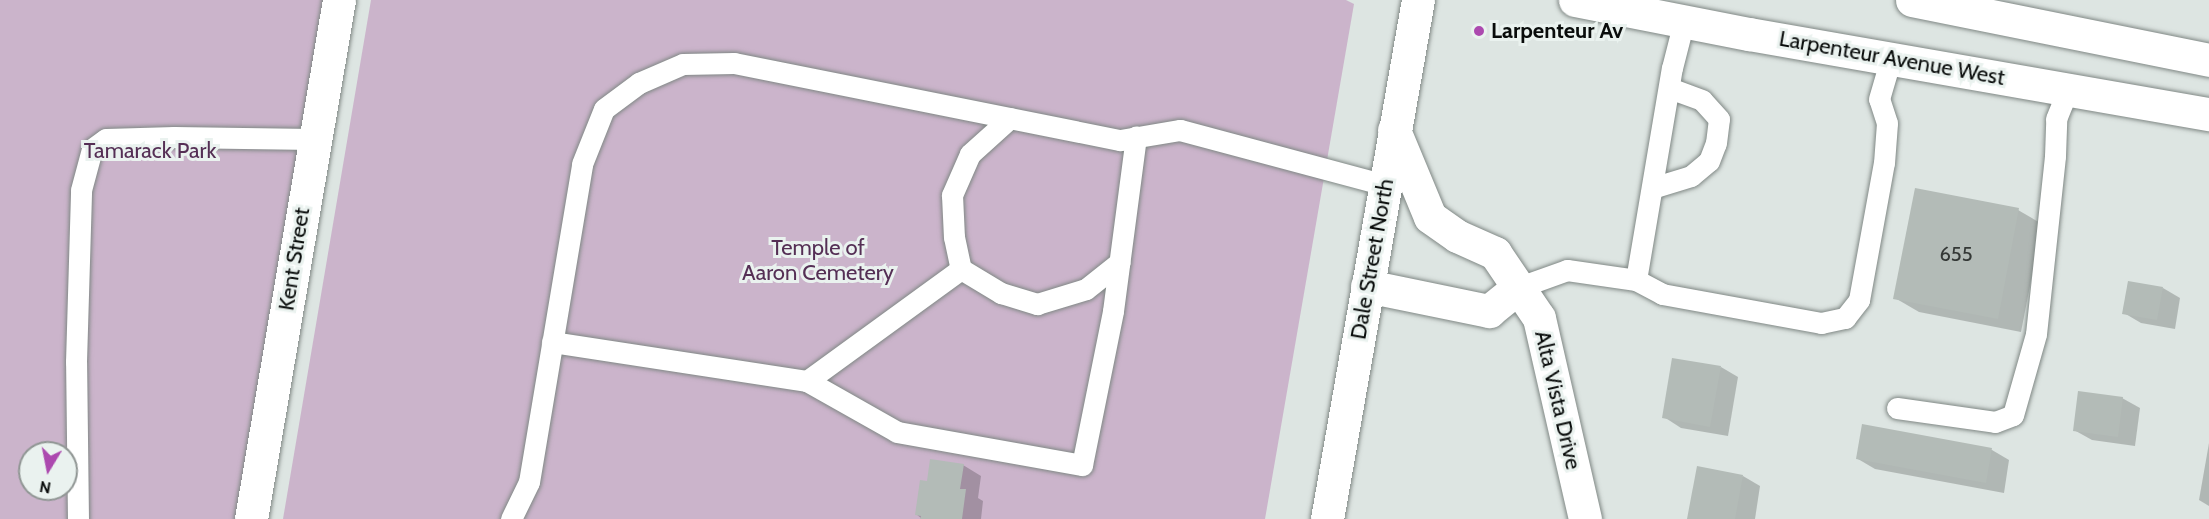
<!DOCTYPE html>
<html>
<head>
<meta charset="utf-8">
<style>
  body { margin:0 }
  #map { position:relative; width:2209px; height:519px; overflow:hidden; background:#dde5e2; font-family:Cabin,sans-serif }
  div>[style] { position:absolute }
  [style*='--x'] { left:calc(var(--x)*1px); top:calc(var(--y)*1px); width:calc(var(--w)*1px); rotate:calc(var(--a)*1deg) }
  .green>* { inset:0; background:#cbb4cb }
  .shadow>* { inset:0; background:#0003 }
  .building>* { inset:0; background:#b3bbb7 }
  .roads { filter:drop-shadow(0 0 2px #808885) drop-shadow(0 0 2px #808885) }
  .service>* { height:21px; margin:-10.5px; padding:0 10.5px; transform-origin:10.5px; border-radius:10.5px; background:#fff }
  .minor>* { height:33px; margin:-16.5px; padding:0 16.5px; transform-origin:16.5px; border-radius:16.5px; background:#fff }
  .secondary>* { height:33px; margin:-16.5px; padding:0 16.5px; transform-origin:16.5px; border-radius:16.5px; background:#fff }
  .dots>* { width:16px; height:16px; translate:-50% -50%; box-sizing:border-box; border:3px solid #eaf2ef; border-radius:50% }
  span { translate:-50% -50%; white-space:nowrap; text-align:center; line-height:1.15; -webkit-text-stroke:6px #eaf2ef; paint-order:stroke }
  .number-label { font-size:20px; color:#343836 }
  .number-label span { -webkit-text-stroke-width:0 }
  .poi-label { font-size:22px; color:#090c0b; font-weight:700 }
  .left { translate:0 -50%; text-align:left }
  .street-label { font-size:22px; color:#090c0b }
  .park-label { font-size:22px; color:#552f55 }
  .north { position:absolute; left:18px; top:441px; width:60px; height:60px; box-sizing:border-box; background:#eaf2ef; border:2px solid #909694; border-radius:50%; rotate:190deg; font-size:16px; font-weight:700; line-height:24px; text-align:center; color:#090c0b }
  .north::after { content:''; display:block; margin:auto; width:21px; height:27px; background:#ac49af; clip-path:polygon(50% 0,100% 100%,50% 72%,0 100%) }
</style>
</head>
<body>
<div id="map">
  <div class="green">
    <div style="clip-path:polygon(evenodd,0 0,323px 0,250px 519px,0 519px,0 0,30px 453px,66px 453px,66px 489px,30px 489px,30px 453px)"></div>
    <div style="clip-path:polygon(371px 0,1346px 0,1354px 4px,1265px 519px,283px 519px)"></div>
  </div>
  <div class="shadow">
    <div style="clip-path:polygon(2018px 210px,2042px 224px,2021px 332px,1919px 312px,1895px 298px)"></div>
    <div style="clip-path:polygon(2163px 288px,2180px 298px,2175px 329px,2141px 323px,2124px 313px)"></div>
    <div style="clip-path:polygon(1721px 367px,1738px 377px,1728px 436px,1681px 428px,1664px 417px)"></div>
    <div style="clip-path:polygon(2122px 398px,2140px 408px,2135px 446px,2092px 440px,2074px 430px)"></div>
    <div style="clip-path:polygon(2209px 443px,2209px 506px,2199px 500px)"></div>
    <div style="clip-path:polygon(1992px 450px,2009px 460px,2004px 493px,1875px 469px,1858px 459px)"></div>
    <div style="clip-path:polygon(963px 465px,981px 476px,978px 498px,983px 501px,981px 519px,922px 519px,916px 514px,928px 482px)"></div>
    <div style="clip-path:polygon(1743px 476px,1760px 486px,1755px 519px,1692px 519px)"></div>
  </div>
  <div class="building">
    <div style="clip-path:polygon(1915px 188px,2019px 208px,1998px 319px,1893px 299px)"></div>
    <div style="clip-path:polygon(2128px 281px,2163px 287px,2157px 320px,2122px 314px)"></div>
    <div style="clip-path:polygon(1672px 358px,1721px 366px,1710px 427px,1662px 418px)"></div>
    <div style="clip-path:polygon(2078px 391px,2123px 397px,2118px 437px,2073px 431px)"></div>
    <div style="clip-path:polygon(1862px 424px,1992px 448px,1986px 483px,1856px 459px)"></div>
    <div style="clip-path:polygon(930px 459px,964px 464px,960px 489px,966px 489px,962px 519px,920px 519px,921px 516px,915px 515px,920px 480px,927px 481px)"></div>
    <div style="clip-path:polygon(1697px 466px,1743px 475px,1735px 519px,1687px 519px)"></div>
  </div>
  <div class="roads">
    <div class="service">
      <div style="--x:1010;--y:118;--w:54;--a:138"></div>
      <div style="--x:970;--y:154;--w:45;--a:113.7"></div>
      <div style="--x:952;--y:195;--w:42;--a:87.3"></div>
      <div style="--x:954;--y:237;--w:33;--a:78"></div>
      <div style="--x:961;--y:269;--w:47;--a:31"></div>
      <div style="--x:1001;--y:293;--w:38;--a:17"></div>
      <div style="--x:1037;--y:304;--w:51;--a:-17"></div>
      <div style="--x:1086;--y:289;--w:43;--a:-38.5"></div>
      <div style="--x:1652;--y:188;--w:41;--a:-17.1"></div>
      <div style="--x:1691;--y:176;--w:23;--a:-40"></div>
      <div style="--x:1709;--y:161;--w:19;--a:-69"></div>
      <div style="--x:1716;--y:143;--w:24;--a:-83"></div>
      <div style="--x:1719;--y:119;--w:25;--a:-132"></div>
      <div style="--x:1702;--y:100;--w:33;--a:-160"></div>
      <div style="--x:1636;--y:280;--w:30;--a:28"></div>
      <div style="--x:1662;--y:294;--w:162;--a:10.3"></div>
      <div style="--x:1821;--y:323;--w:25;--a:-12"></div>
      <div style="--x:1845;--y:318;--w:23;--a:-52"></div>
      <div style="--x:1859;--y:300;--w:139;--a:-79.7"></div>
      <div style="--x:1884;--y:163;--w:40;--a:-85.7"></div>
      <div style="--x:1887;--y:123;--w:25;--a:-108"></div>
      <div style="--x:1879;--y:99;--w:43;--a:-73.7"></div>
      <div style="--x:1517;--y:288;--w:53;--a:-19.8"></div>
      <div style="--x:1567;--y:270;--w:70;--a:8.2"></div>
      <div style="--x:1636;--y:280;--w:215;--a:-80.4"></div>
      <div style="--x:1672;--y:68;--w:49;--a:-75.7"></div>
      <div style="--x:552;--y:342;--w:258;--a:8.7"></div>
      <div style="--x:807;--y:381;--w:103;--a:29.5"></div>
      <div style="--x:897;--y:432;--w:188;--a:10.1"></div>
      <div style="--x:1082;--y:465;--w:157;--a:-78.6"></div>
      <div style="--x:1113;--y:311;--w:176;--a:-82.5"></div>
      <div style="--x:807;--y:381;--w:190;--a:-36"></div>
      <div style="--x:1897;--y:408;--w:99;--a:8.1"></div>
      <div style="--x:1995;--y:422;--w:19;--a:-21"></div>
      <div style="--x:2013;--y:415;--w:84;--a:-74.1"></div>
      <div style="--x:2036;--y:334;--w:179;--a:-83.9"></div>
      <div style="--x:2055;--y:156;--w:37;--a:-88"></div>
      <div style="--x:2056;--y:119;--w:32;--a:-68"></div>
      <div style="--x:78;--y:519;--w:157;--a:-90.7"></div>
      <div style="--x:76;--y:362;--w:172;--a:-88.3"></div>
      <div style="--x:81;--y:190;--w:42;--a:-75"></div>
      <div style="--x:92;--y:149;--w:17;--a:-36"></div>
      <div style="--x:106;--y:139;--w:68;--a:-1.7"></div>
      <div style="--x:174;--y:137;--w:139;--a:0.8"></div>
      <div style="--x:511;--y:519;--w:41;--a:-64.1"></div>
      <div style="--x:529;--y:482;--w:322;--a:-80.5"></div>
      <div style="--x:582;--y:164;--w:59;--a:-68.2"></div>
      <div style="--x:604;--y:109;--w:44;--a:-36.6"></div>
      <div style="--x:639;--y:83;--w:48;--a:-23.4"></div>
      <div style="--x:683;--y:64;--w:51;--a:-1.1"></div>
      <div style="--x:734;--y:63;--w:394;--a:11.3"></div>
      <div style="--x:1120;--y:140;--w:61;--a:-9.5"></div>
      <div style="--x:1180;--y:130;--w:212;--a:15"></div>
    </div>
    <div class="minor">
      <div style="--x:1394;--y:130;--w:94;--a:67.5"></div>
      <div style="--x:1430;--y:217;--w:33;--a:35"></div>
      <div style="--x:1457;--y:236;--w:42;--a:24.1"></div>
      <div style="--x:1495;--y:253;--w:78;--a:55.9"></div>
      <div style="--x:1539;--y:318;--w:206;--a:77.1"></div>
      <div style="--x:1367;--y:286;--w:125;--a:11.6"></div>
      <div style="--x:1489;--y:311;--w:36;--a:-39"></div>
      <div style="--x:251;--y:519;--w:526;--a:-80.38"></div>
    </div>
    <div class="secondary">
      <div style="--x:1575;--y:0;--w:177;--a:11.1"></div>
      <div style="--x:1749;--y:34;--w:467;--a:9.9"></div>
      <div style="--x:1912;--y:0;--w:303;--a:11.4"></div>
      <div style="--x:1327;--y:519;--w:527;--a:-80.06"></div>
    </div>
  </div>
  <div class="dots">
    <div style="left:1479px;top:31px;background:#ac49af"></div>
  </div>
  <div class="number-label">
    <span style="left:1956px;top:254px">655</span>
  </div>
  <div class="poi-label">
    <span class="left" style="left:1491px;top:31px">Larpenteur Av</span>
  </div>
  <div class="street-label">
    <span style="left:1892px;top:58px;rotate:10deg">Larpenteur Avenue West</span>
    <span style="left:294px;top:259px;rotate:-81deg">Kent Street</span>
    <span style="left:1372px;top:259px;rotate:-80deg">Dale Street North</span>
    <span style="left:1558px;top:400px;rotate:77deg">Alta Vista Drive</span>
  </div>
  <div class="park-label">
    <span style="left:150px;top:151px">Tamarack Park</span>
    <span style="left:818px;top:260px">Temple of<br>Aaron Cemetery</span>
  </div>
  <div class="north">N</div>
</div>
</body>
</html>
